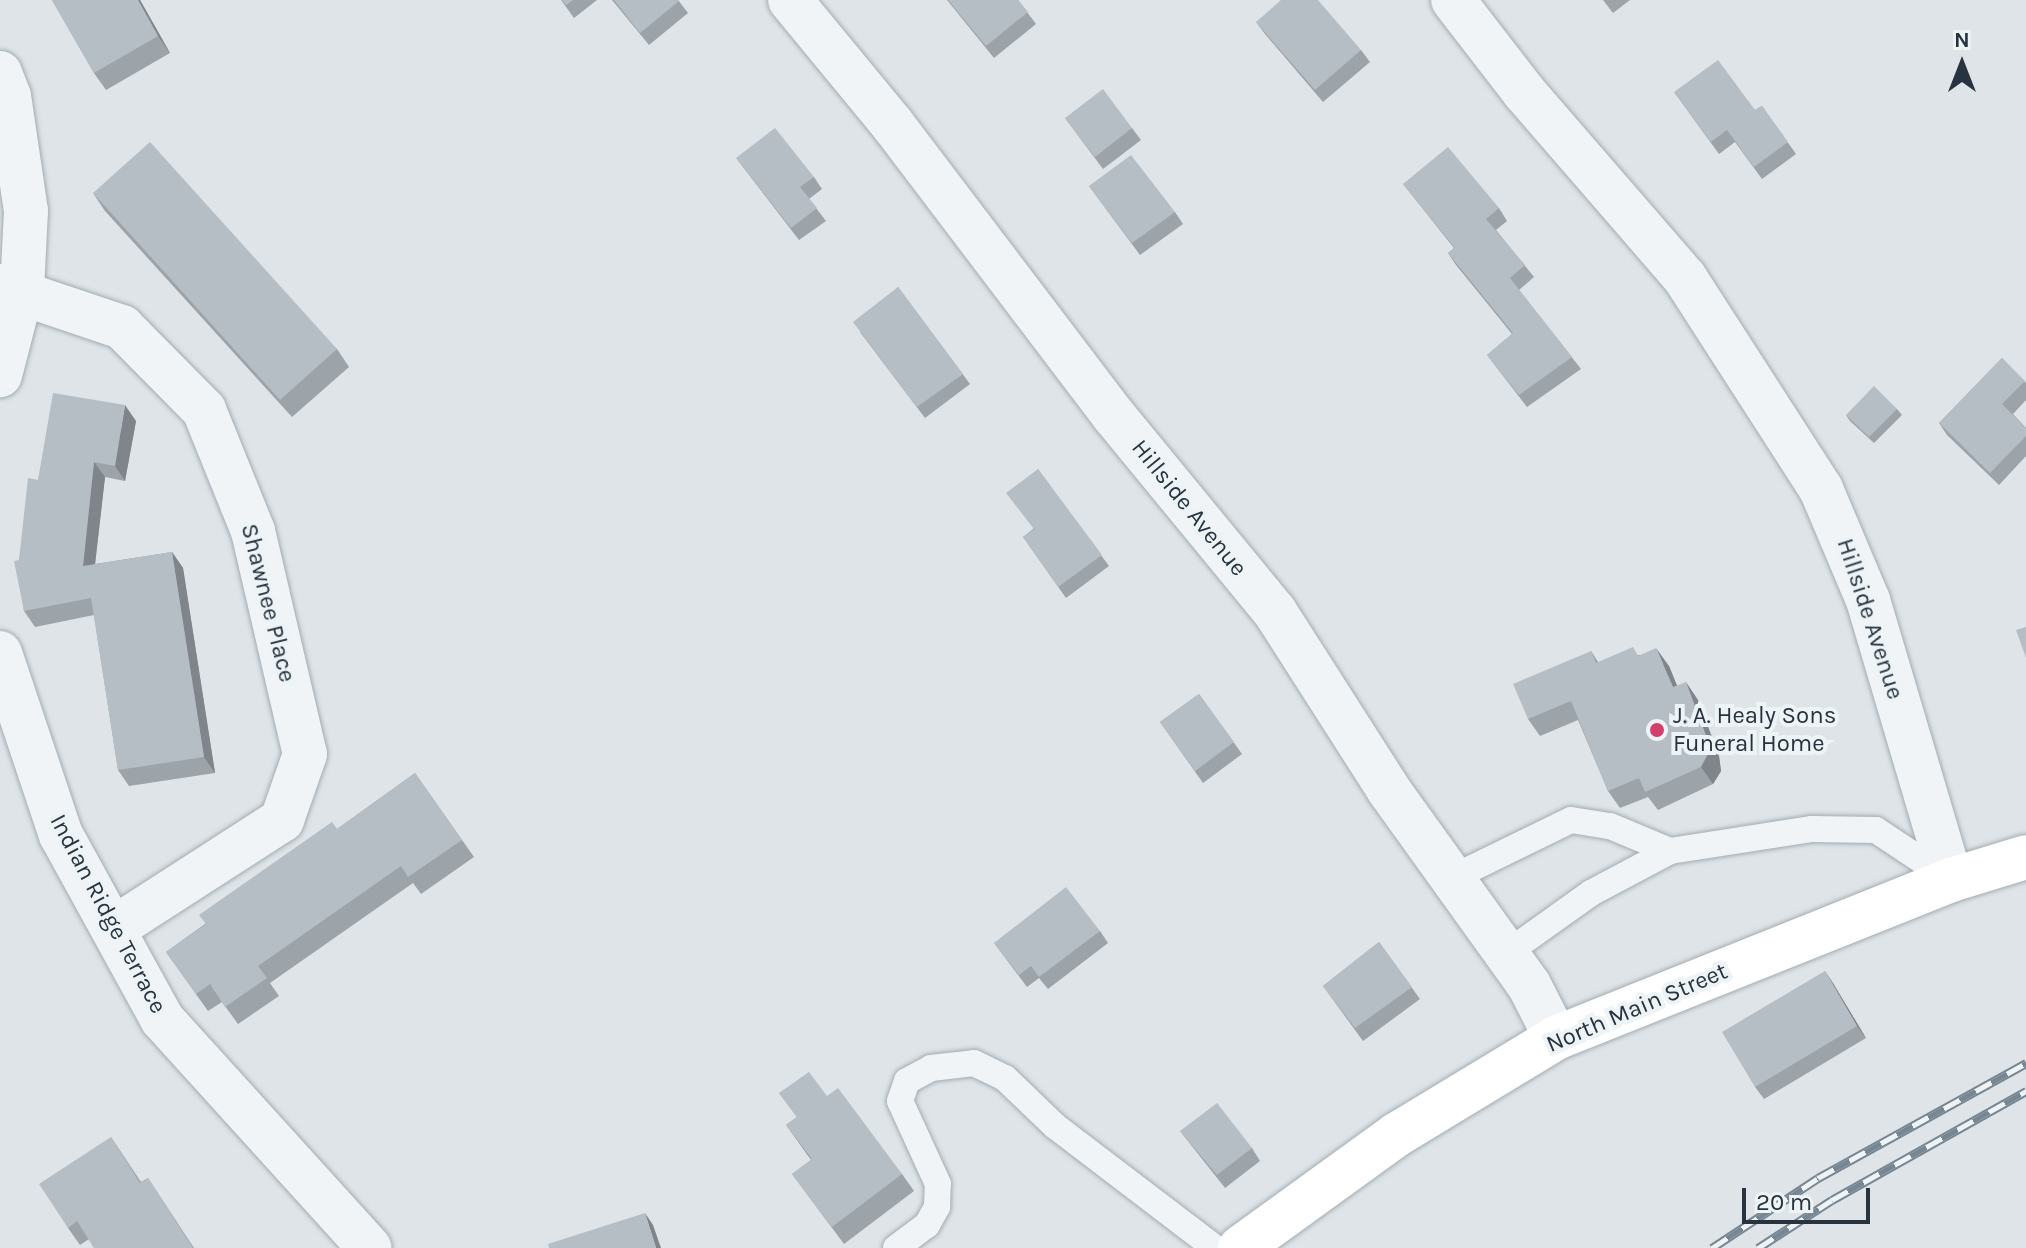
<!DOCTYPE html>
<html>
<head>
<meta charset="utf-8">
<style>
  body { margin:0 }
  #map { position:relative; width:2026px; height:1248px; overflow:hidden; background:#dee4e8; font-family:Karla,sans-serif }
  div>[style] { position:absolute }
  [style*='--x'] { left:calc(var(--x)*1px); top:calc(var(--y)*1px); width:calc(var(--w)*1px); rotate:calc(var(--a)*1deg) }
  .roads { filter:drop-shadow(0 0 2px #a3acb2) drop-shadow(0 0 2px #a3acb2) }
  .lane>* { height:26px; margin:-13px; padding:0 13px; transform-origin:13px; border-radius:13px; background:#f1f4f7 }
  .street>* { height:44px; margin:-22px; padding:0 22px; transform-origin:22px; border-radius:22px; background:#f1f4f7 }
  .secondary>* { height:44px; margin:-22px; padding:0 22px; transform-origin:22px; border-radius:22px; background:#fff }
  .rail>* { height:9px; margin-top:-4.5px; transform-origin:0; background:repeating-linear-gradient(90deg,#eef3f6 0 18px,#778693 0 36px); box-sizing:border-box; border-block:2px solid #778693 }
  .wall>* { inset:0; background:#9ca3a9 }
  .shaded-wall>* { inset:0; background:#7f858a }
  .building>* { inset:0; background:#b5bec5 }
  .dots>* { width:22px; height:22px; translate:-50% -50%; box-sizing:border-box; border:4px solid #eef3f6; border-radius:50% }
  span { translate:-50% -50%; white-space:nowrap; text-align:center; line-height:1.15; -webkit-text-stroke:8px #eef3f6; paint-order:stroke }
  .street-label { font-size:24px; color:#273440 }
  .poi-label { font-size:24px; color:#273440 }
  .left { translate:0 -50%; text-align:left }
  .north { position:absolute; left:1922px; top:24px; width:80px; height:80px; -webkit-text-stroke:6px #eef3f6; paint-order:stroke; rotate:0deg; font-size:22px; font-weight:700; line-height:32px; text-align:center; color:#273440 }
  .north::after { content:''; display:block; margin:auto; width:28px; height:36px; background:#273440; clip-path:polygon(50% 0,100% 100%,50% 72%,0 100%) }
  .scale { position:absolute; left:1742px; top:1188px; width:128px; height:36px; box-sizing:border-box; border:4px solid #273440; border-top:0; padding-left:10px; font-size:24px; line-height:28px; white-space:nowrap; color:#273440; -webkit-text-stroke:6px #eef3f6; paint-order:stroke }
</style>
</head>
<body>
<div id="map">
  <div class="roads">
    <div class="lane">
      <div style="--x:1452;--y:878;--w:132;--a:-26"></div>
      <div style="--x:1571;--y:820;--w:39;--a:9"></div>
      <div style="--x:1610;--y:826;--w:65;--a:22.6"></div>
      <div style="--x:1507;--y:953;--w:103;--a:-35.5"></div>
      <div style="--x:1591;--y:893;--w:89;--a:-28"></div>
      <div style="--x:1670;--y:851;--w:144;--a:-8.8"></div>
      <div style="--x:1812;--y:829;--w:64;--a:0.9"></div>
      <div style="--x:1876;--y:830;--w:90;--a:33.7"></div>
      <div style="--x:896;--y:1248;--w:39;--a:-37"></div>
      <div style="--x:927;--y:1225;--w:21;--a:-61"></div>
      <div style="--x:937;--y:1207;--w:23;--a:-88"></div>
      <div style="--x:938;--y:1184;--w:91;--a:-114.6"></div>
      <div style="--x:900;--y:1101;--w:21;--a:-71"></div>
      <div style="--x:907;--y:1081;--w:27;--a:-28"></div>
      <div style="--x:931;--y:1068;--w:43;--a:-6.6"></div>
      <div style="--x:974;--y:1063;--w:34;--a:26"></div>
      <div style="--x:1005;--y:1078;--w:69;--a:43.8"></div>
      <div style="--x:1055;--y:1126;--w:201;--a:37.3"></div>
    </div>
    <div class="street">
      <div style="--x:790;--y:0;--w:162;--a:50.5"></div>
      <div style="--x:893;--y:125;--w:365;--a:52.8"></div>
      <div style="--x:1114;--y:416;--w:254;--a:50.6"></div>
      <div style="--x:1275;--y:612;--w:210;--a:57.4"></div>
      <div style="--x:1388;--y:789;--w:241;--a:54.3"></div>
      <div style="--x:1529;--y:985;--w:59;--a:63"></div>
      <div style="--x:1453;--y:0;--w:116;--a:52.3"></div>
      <div style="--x:1524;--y:92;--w:246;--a:49.1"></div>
      <div style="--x:1685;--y:278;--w:251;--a:57.2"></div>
      <div style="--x:1821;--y:489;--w:121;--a:67.1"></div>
      <div style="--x:1868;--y:600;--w:292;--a:73.5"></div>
      <div style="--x:0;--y:73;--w:25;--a:69"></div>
      <div style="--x:9;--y:96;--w:116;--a:81.6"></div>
      <div style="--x:26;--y:211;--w:79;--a:92.9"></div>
      <div style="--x:22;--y:290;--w:88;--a:104.5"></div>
      <div style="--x:0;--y:286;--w:129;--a:18.6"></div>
      <div style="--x:122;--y:327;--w:117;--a:45.3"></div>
      <div style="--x:204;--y:410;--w:131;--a:68"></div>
      <div style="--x:253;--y:531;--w:229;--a:76.9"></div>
      <div style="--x:305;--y:754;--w:70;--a:109.2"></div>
      <div style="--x:282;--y:820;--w:201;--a:147.2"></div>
      <div style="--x:0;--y:653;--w:192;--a:71.5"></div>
      <div style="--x:61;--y:835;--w:210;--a:61.2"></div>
      <div style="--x:162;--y:1019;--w:309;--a:47.8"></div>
    </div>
    <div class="secondary">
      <div style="--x:1240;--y:1248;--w:193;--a:-35.9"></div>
      <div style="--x:1396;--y:1135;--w:187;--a:-31.2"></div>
      <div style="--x:1556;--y:1038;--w:425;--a:-21.8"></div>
      <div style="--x:1951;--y:880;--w:78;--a:-17"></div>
    </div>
  </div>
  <div class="rail">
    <div style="--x:1712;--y:1248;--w:127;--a:-33.4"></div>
    <div style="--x:1818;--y:1178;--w:238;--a:-28.9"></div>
    <div style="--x:1758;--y:1248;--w:88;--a:-33"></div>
    <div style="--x:1832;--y:1200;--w:223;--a:-29.3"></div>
  </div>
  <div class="wall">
    <div style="clip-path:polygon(52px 0,140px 0,170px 53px,106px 90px,94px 73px)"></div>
    <div style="clip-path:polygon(561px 0,597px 0,574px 18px)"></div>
    <div style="clip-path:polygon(612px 0,678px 0,688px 13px,649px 45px)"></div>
    <div style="clip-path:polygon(947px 0,1018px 0,1036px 24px,994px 58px)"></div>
    <div style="clip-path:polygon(1603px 0,1630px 0,1613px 13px)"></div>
    <div style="clip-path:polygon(1256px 22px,1361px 50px,1370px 62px,1323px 102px,1265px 34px)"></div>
    <div style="clip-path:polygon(1674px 92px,1755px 110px,1762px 106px,1796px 154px,1762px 179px,1735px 142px,1719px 154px)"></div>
    <div style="clip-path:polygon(1065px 118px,1132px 128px,1141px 140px,1103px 169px)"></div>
    <div style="clip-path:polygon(736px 158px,814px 177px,822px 189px,809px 199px,826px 221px,799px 240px)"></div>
    <div style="clip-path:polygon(1403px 184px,1499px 208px,1507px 221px,1496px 230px,1534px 277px,1519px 290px,1581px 369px,1527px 407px,1487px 355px,1512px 334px,1456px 265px,1448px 253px,1454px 248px)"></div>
    <div style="clip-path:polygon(1089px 186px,1175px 212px,1183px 224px,1140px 255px)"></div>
    <div style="clip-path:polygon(93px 193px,337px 349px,349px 367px,292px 417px,105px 211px)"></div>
    <div style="clip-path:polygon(898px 287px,970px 384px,925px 418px,860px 332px)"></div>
    <div style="clip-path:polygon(2002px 358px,2026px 383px,2026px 400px,2013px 414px,2026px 428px,2026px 456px,1999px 485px,1947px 435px,1939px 423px)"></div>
    <div style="clip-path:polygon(1897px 409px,1902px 415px,1874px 443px,1850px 421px,1846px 415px)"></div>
    <div style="clip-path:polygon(136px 421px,125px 481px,105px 477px,95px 564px,172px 552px,183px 568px,215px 773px,129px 786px,118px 770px,94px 615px,35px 627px,24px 611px,19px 560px,38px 480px)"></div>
    <div style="clip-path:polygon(1038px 469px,1109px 566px,1066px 598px,1023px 537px,1033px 529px)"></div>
    <div style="clip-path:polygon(1591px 651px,1598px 662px,1639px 655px,1669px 666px,1677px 686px,1698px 700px,1719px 756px,1721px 771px,1713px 784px,1658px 810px,1648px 797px,1620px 808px,1608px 791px,1578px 720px,1540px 736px,1528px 719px)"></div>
    <div style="clip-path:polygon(1199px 694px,1242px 754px,1203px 783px,1160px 722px)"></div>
    <div style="clip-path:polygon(415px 773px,474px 857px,421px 894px,413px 883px,270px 983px,279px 996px,238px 1024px,222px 1002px,208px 1011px,166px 952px)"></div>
    <div style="clip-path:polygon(1100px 931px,1108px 943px,1048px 989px,1039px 978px,1027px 987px,994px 943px)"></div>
    <div style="clip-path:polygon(1379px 942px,1420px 999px,1363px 1041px,1323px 986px)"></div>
    <div style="clip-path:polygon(1825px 971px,1866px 1038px,1764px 1099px,1755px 1087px)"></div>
    <div style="clip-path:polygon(779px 1093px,827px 1096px,902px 1174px,914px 1191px,844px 1244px,792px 1174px,811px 1160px,786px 1125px,797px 1117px)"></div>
    <div style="clip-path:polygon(1180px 1131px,1252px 1148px,1260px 1161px,1225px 1188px)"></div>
    <div style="clip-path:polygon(111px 1137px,141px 1182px,148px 1178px,194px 1248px,94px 1248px,89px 1239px,80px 1245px,68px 1228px)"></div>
  </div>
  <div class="shaded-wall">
    <div style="clip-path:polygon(138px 0,140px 0,170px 53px,158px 36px)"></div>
    <div style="clip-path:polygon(125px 405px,136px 421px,125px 481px,115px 466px)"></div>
    <div style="clip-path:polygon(94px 462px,105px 477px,93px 582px,83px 566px)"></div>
    <div style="clip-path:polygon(172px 552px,183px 568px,215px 773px,204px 757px)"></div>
    <div style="clip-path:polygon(1656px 648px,1669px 666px,1685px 705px,1673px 687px)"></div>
    <div style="clip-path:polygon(1686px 682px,1698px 700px,1719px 756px,1721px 771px,1713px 784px,1701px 767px)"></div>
    <div style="clip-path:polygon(1825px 971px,1833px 983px,1866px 1038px,1857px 1026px)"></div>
    <div style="clip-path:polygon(645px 1213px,653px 1225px,661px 1248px,656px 1248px)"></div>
  </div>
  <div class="building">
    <div style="clip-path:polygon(52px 0,138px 0,158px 36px,94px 73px)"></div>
    <div style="clip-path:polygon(562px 0,573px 0,566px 5px)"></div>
    <div style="clip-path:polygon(614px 0,678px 0,679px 1px,640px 33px)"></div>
    <div style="clip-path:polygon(948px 0,1018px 0,1028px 12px,986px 46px)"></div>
    <div style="clip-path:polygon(1281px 0,1318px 0,1361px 50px,1315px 90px,1256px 22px)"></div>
    <div style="clip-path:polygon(1718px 60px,1755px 110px,1762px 106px,1788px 142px,1754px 167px,1727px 130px,1711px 142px,1674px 92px)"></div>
    <div style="clip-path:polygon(1103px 89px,1132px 128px,1095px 157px,1065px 118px)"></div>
    <div style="clip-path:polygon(775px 128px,814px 177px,800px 187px,817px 208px,791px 228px,736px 158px)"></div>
    <div style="clip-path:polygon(150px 142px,337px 349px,280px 400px,93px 193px)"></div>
    <div style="clip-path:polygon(1448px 147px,1499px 208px,1486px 219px,1525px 265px,1510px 278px,1572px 357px,1519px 395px,1487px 355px,1513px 333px,1448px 253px,1455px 248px,1403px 184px)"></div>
    <div style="clip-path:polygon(1131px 155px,1175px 212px,1132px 243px,1089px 186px)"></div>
    <div style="clip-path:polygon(898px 287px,963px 374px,917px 407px,853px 322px)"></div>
    <div style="clip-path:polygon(2002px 358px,2025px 381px,2002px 404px,2026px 428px,2026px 436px,1990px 473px,1939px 423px)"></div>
    <div style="clip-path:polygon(1874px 386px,1897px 409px,1869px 437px,1846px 415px)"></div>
    <div style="clip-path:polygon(53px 393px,125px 405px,115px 466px,94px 462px,83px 566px,172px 552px,204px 757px,118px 770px,91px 598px,24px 611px,14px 561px,19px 560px,28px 478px,38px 480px)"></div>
    <div style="clip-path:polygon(1038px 469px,1102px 555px,1058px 587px,1023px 537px,1034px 529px,1006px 493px)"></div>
    <div style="clip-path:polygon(2026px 627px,2026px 658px,2016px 630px)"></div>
    <div style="clip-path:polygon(1633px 647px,1638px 656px,1656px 648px,1673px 687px,1686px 682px,1707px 738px,1708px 754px,1701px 767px,1645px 792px,1639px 778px,1608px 791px,1571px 701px,1528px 719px,1513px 684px,1591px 651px,1596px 663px)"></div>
    <div style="clip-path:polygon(1199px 694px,1234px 742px,1195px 771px,1160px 722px)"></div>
    <div style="clip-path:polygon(415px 773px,462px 840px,408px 877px,401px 866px,258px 966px,267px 978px,225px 1007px,210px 984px,196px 994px,166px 952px,206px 924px,199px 915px,332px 822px,337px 829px)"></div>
    <div style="clip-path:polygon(1066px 887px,1100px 931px,1039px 977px,1031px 966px,1019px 975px,994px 943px)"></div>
    <div style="clip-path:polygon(1379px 942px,1412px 987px,1355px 1028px,1323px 986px)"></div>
    <div style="clip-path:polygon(1825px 971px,1857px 1026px,1755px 1087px,1722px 1032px)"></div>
    <div style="clip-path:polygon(809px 1072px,827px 1096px,838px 1088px,902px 1174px,832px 1227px,792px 1174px,812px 1159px,786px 1125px,797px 1117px,779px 1093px)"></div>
    <div style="clip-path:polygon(1217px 1103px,1252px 1148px,1217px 1175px,1180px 1131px)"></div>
    <div style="clip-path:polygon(111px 1137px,140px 1183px,148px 1178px,193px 1248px,94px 1248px,77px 1221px,68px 1228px,39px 1184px)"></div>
    <div style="clip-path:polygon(645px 1213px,656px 1248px,549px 1248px,548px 1244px)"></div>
  </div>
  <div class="dots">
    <div style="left:1657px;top:730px;background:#d33e6c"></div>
  </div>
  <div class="street-label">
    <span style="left:1189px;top:508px;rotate:51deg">Hillside Avenue</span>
    <span style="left:268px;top:603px;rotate:76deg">Shawnee Place</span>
    <span style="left:1870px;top:619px;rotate:72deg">Hillside Avenue</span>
    <span style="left:108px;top:914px;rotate:62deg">Indian Ridge Terrace</span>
    <span style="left:1637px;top:1008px;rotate:-23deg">North Main Street</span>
  </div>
  <div class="poi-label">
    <span class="left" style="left:1673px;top:730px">J. A. Healy Sons<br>Funeral Home</span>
  </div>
  <div class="north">N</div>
  <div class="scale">20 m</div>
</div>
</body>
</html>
